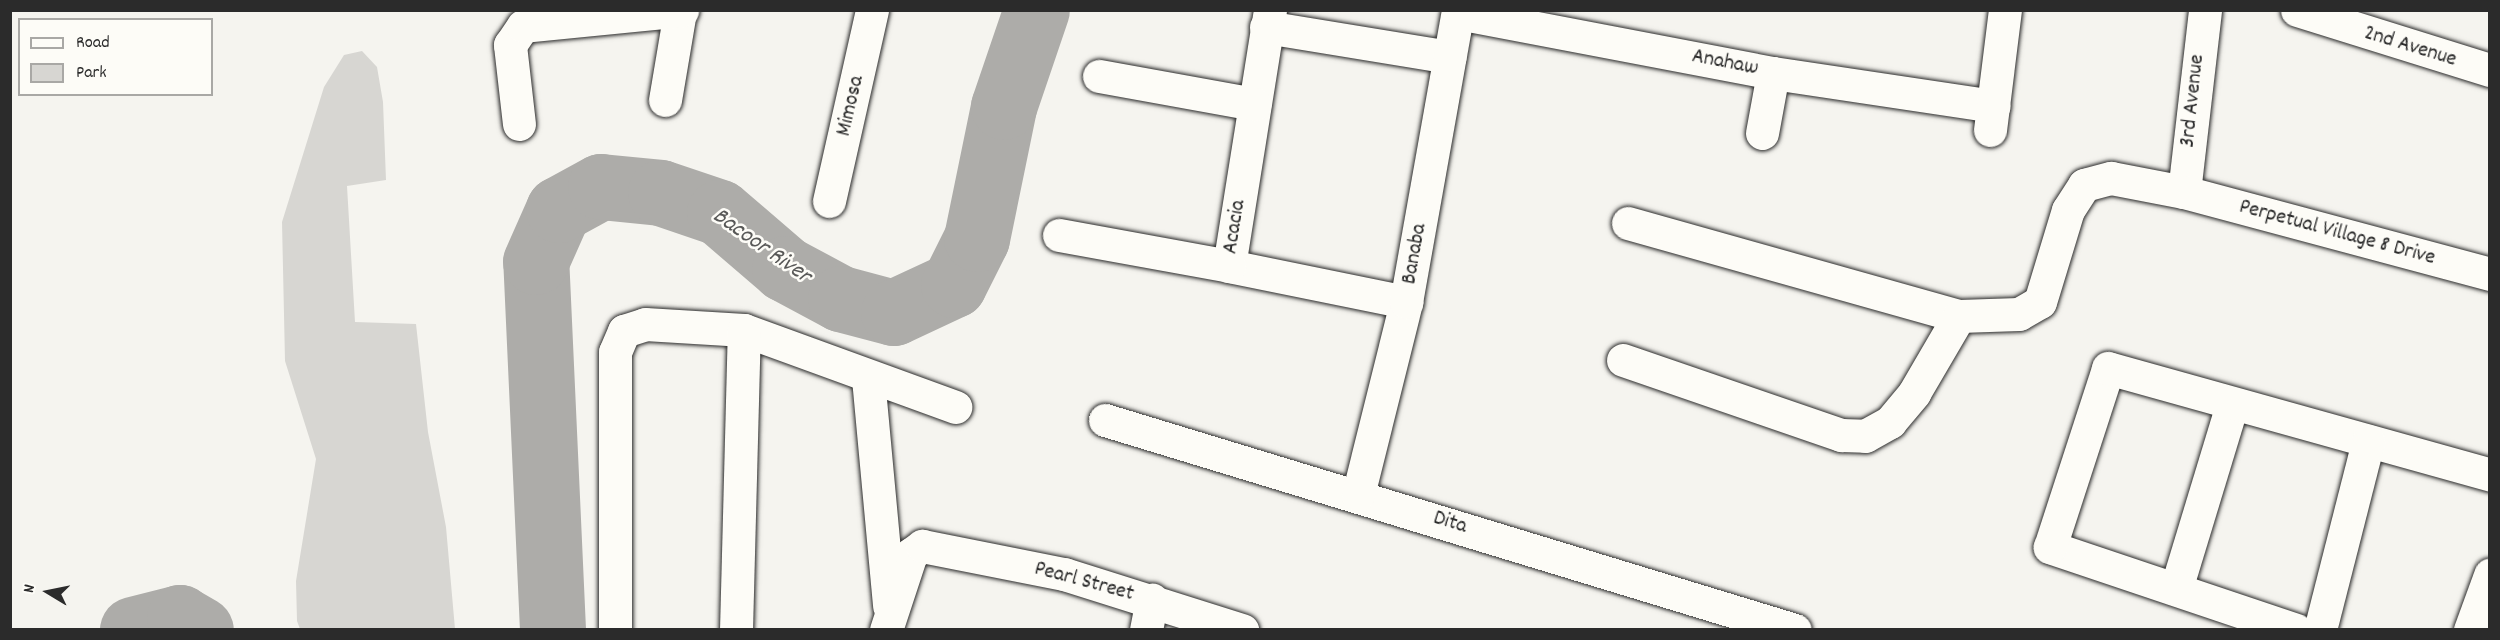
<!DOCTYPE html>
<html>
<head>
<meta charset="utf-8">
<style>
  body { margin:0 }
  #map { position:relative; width:2500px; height:640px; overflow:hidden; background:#f5f4ef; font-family:Dekko,sans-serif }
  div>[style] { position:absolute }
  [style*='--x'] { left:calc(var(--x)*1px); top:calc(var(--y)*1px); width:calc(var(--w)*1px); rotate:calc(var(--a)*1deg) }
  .green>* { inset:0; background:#d7d6d2 }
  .river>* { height:66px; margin:-33px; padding:0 33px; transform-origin:33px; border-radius:33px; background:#adaca9 }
  .roads { filter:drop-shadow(0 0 2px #2b2b2b) drop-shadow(0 0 2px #2b2b2b) }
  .minor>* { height:33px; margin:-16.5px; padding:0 16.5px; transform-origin:16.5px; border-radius:16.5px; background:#fdfcf7 }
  span { translate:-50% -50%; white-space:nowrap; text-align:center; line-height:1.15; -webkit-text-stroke:5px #fdfcf7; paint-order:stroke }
  .street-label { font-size:22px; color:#2b2b2b }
  .water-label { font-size:24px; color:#585857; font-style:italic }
  .frame { position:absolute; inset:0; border:12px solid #2b2b2b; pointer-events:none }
  .legend { position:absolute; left:18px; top:18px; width:195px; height:78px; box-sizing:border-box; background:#fdfcf7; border:2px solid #a9a8a5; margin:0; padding:8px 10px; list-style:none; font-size:18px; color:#2b2b2b }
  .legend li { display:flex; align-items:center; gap:12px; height:30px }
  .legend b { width:30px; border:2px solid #a9a8a5 }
  .north { position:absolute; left:18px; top:562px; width:60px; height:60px; -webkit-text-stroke:4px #fdfcf7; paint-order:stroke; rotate:280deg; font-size:16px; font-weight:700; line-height:24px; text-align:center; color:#2b2b2b }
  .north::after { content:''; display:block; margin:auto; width:21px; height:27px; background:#2b2b2b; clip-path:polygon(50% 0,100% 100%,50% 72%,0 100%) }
</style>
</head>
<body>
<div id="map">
  <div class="green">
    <div style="clip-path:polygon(362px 51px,377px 67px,383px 102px,386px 180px,347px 186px,355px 322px,416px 324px,428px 432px,446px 527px,455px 629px,300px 629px,297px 621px,296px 581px,316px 459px,285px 361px,282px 222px,324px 87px,344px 55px)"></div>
  </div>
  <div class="river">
    <div style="--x:133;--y:630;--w:49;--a:-14.3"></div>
    <div style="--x:180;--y:618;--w:24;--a:30"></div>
    <div style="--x:553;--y:630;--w:368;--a:-92.6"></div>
    <div style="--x:536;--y:262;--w:57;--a:-66.1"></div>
    <div style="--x:559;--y:210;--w:48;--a:-28.7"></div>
    <div style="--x:601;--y:187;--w:60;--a:5.7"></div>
    <div style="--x:661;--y:193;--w:62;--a:18.7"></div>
    <div style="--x:720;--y:213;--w:86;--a:40.7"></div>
    <div style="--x:785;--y:269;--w:64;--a:28.2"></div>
    <div style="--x:841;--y:299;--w:55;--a:14.8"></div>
    <div style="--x:894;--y:313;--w:66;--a:-25"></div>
    <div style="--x:954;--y:285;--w:51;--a:-63.4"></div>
    <div style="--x:977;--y:239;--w:135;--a:-78.4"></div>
    <div style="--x:1004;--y:107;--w:102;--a:-71.2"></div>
  </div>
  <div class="roads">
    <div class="minor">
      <div style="--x:1270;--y:10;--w:259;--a:99.1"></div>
      <div style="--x:1229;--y:266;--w:181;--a:11.5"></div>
      <div style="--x:2297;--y:10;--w:202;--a:17.3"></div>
      <div style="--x:1458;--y:13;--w:321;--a:10.8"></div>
      <div style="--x:1773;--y:73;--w:223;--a:8.5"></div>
      <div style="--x:1266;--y:27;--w:186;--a:9.3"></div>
      <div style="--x:1099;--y:76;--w:158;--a:10.2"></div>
      <div style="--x:665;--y:100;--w:90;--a:-80.4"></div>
      <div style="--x:519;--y:124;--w:80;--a:-96.5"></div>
      <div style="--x:510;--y:45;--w:23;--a:-56"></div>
      <div style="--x:523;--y:26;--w:160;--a:-5.7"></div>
      <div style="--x:1990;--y:130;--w:121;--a:-82.9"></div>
      <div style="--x:1762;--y:133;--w:61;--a:-79.6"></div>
      <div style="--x:2184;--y:192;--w:183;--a:-83.4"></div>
      <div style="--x:829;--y:201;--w:196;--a:-77.3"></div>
      <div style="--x:1628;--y:223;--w:344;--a:15.7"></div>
      <div style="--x:1059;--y:235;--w:173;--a:10.3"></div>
      <div style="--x:1623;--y:360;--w:231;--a:19"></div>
      <div style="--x:1841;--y:435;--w:24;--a:2"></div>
      <div style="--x:1865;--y:436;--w:29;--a:-29"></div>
      <div style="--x:1890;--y:422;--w:38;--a:-50"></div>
      <div style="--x:1914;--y:393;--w:89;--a:-59.7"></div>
      <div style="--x:1959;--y:316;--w:60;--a:-1.9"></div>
      <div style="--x:2019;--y:314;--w:24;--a:-30"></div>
      <div style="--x:2040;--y:302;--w:96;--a:-73.1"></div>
      <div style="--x:2068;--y:210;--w:30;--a:-57"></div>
      <div style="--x:2084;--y:185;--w:28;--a:-15"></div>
      <div style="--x:2111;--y:178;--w:74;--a:10.9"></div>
      <div style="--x:2184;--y:192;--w:317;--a:15"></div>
      <div style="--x:868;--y:378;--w:229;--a:84.7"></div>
      <div style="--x:1105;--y:420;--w:721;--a:16.93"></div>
      <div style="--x:1358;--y:495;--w:199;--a:-76"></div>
      <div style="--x:1406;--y:302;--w:297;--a:-79.9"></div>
      <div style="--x:2176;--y:589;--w:192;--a:-73.1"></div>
      <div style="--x:615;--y:630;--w:278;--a:-90"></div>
      <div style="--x:615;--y:352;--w:23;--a:-67"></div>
      <div style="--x:624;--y:331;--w:22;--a:-18"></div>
      <div style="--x:645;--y:324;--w:99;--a:3.5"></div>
      <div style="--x:744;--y:330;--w:225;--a:20"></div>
      <div style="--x:736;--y:630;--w:300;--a:-88.5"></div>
      <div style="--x:886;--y:630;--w:80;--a:-71.8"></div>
      <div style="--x:911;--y:554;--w:14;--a:-36"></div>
      <div style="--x:922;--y:546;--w:145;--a:11.2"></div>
      <div style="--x:1064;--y:574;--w:187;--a:17.5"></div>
      <div style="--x:1146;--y:630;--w:31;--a:-79"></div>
      <div style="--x:2296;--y:630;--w:260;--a:-161.4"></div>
      <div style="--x:2050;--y:547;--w:188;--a:-72"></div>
      <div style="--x:2108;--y:368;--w:397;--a:15.6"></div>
      <div style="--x:2320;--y:630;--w:195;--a:-75.7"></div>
      <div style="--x:2470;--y:630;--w:59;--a:-70"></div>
    </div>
  </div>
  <div class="street-label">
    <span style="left:2410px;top:47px;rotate:17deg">2nd Avenue</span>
    <span style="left:1725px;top:63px;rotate:11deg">Anahaw</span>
    <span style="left:2193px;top:101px;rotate:-84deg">3rd Avenue</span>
    <span style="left:851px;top:106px;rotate:-77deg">Mimosa</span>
    <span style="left:1235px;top:227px;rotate:-81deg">Acacia</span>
    <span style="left:2337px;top:233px;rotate:15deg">Perpetual Village 8 Drive</span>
    <span style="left:1415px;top:254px;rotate:-80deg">Banaba</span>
    <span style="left:1450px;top:523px;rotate:17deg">Dita</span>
    <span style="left:1084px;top:582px;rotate:15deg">Pearl Street</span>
  </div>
  <div class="water-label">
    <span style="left:761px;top:247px;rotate:35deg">Bacoor River</span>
  </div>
  <div class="frame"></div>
  <ul class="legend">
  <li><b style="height:8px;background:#fdfcf7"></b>Road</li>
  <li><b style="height:16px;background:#d7d6d2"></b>Park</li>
  </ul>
  <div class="north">N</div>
</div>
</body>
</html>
